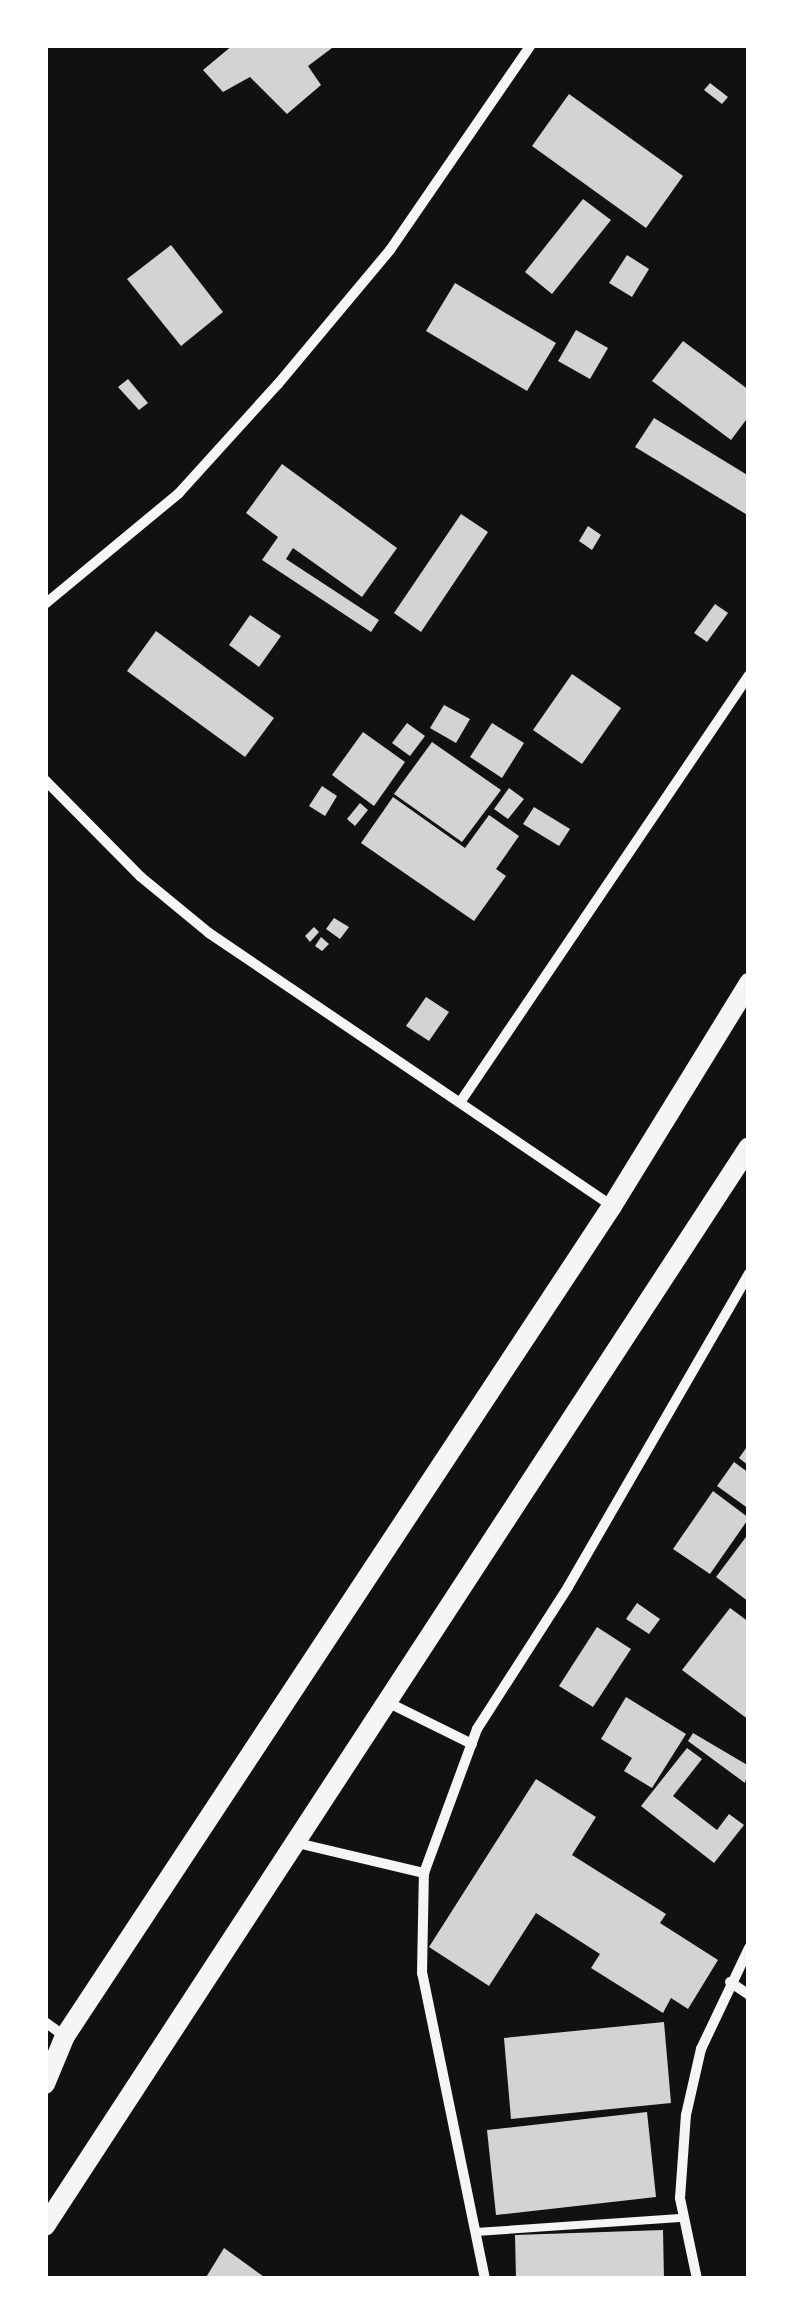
<!DOCTYPE html>
<html>
<head>
<meta charset="utf-8">
<style>
  body { margin:0 }
  #map { position:relative; width:794px; height:2324px; overflow:hidden; background:#111; font-family:Arial,sans-serif }
  div>[style] { position:absolute }
  [style*='--x'] { left:calc(var(--x)*1px); top:calc(var(--y)*1px); width:calc(var(--w)*1px); rotate:calc(var(--a)*1deg) }
  .building>* { inset:0; background:#d3d3d3 }
  .service>* { height:8px; margin:-4px; padding:0 4px; transform-origin:4px; border-radius:4px; background:#f5f5f5 }
  .minor>* { height:10px; margin:-5px; padding:0 5px; transform-origin:5px; border-radius:5px; background:#f5f5f5 }
  .secondary>* { height:20px; margin:-10px; padding:0 10px; transform-origin:10px; border-radius:10px; background:#f5f5f5 }
  span { translate:-50% -50%; white-space:nowrap; text-align:center; line-height:1.15; -webkit-text-stroke:9px #fff; paint-order:stroke }
  .frame { position:absolute; inset:0; border:48px solid #fff; pointer-events:none }
</style>
</head>
<body>
<div id="map">
  <div class="building">
    <div style="clip-path:polygon(233px 45px,336px 45px,308px 66px,321px 85px,287px 114px,250px 77px,223px 92px,203px 70px)"></div>
    <div style="clip-path:polygon(710px 83px,728px 97px,722px 104px,704px 90px)"></div>
    <div style="clip-path:polygon(569px 94px,683px 176px,646px 228px,532px 146px)"></div>
    <div style="clip-path:polygon(583px 199px,611px 220px,552px 294px,525px 272px)"></div>
    <div style="clip-path:polygon(171px 245px,223px 312px,181px 346px,127px 279px)"></div>
    <div style="clip-path:polygon(627px 255px,649px 269px,632px 297px,609px 283px)"></div>
    <div style="clip-path:polygon(455px 283px,556px 343px,527px 391px,426px 331px)"></div>
    <div style="clip-path:polygon(576px 330px,608px 348px,590px 379px,558px 361px)"></div>
    <div style="clip-path:polygon(683px 341px,749px 390px,749px 416px,731px 440px,652px 381px)"></div>
    <div style="clip-path:polygon(128px 379px,148px 403px,139px 410px,118px 387px)"></div>
    <div style="clip-path:polygon(654px 418px,749px 476px,749px 516px,635px 447px)"></div>
    <div style="clip-path:polygon(282px 464px,397px 548px,362px 597px,293px 548px,286px 559px,379px 620px,371px 632px,262px 560px,278px 537px,246px 513px)"></div>
    <div style="clip-path:polygon(461px 514px,488px 532px,421px 632px,394px 613px)"></div>
    <div style="clip-path:polygon(588px 526px,601px 535px,592px 550px,579px 541px)"></div>
    <div style="clip-path:polygon(715px 604px,728px 613px,707px 642px,694px 633px)"></div>
    <div style="clip-path:polygon(250px 615px,281px 636px,259px 667px,229px 645px)"></div>
    <div style="clip-path:polygon(156px 631px,274px 718px,245px 757px,127px 671px)"></div>
    <div style="clip-path:polygon(572px 674px,621px 708px,582px 764px,533px 730px)"></div>
    <div style="clip-path:polygon(444px 705px,470px 719px,456px 743px,430px 728px)"></div>
    <div style="clip-path:polygon(407px 723px,425px 736px,410px 756px,392px 743px)"></div>
    <div style="clip-path:polygon(492px 723px,524px 743px,502px 778px,470px 757px)"></div>
    <div style="clip-path:polygon(363px 732px,405px 762px,374px 806px,332px 775px)"></div>
    <div style="clip-path:polygon(432px 742px,501px 790px,462px 842px,394px 794px)"></div>
    <div style="clip-path:polygon(322px 786px,337px 796px,325px 816px,309px 806px)"></div>
    <div style="clip-path:polygon(509px 788px,524px 799px,508px 819px,494px 809px)"></div>
    <div style="clip-path:polygon(393px 797px,465px 848px,489px 815px,519px 836px,496px 869px,506px 876px,474px 921px,361px 843px)"></div>
    <div style="clip-path:polygon(360px 803px,368px 810px,355px 826px,347px 819px)"></div>
    <div style="clip-path:polygon(534px 807px,570px 829px,559px 846px,523px 824px)"></div>
    <div style="clip-path:polygon(334px 918px,349px 927px,340px 939px,326px 929px)"></div>
    <div style="clip-path:polygon(314px 927px,319px 932px,310px 942px,305px 936px)"></div>
    <div style="clip-path:polygon(321px 937px,329px 944px,322px 951px,315px 946px)"></div>
    <div style="clip-path:polygon(426px 997px,449px 1012px,429px 1041px,406px 1026px)"></div>
    <div style="clip-path:polygon(749px 1444px,749px 1466px,739px 1458px)"></div>
    <div style="clip-path:polygon(734px 1462px,749px 1473px,749px 1509px,717px 1486px)"></div>
    <div style="clip-path:polygon(713px 1491px,749px 1518px,710px 1574px,673px 1549px)"></div>
    <div style="clip-path:polygon(749px 1533px,749px 1602px,716px 1577px)"></div>
    <div style="clip-path:polygon(637px 1603px,660px 1619px,649px 1634px,626px 1619px)"></div>
    <div style="clip-path:polygon(730px 1608px,749px 1622px,749px 1720px,682px 1670px)"></div>
    <div style="clip-path:polygon(597px 1627px,631px 1649px,593px 1707px,559px 1686px)"></div>
    <div style="clip-path:polygon(626px 1697px,686px 1734px,652px 1788px,624px 1771px,632px 1758px,601px 1739px)"></div>
    <div style="clip-path:polygon(693px 1733px,749px 1766px,745px 1783px,688px 1741px)"></div>
    <div style="clip-path:polygon(687px 1748px,702px 1759px,673px 1796px,717px 1830px,729px 1814px,744px 1825px,714px 1863px,641px 1806px)"></div>
    <div style="clip-path:polygon(536px 1779px,596px 1817px,572px 1855px,666px 1914px,660px 1923px,718px 1960px,688px 2009px,671px 1998px,663px 2013px,591px 1968px,600px 1954px,536px 1913px,489px 1986px,429px 1947px)"></div>
    <div style="clip-path:polygon(664px 2022px,671px 2103px,511px 2119px,504px 2038px)"></div>
    <div style="clip-path:polygon(647px 2112px,656px 2197px,496px 2215px,487px 2130px)"></div>
    <div style="clip-path:polygon(663px 2230px,664px 2279px,516px 2279px,515px 2235px)"></div>
    <div style="clip-path:polygon(224px 2248px,267px 2279px,205px 2279px)"></div>
  </div>
  <div class="service">
    <div style="--x:476;--y:2232;--w:208;--a:-3.9"></div>
  </div>
  <div class="minor">
    <div style="--x:45;--y:604;--w:174;--a:-39.6"></div>
    <div style="--x:179;--y:493;--w:147;--a:-47.8"></div>
    <div style="--x:278;--y:384;--w:175;--a:-50.1"></div>
    <div style="--x:390;--y:250;--w:249;--a:-55.5"></div>
    <div style="--x:45;--y:780;--w:136;--a:45.3"></div>
    <div style="--x:141;--y:877;--w:88;--a:39.5"></div>
    <div style="--x:209;--y:933;--w:487;--a:34.1"></div>
    <div style="--x:461;--y:1101;--w:514;--a:-55.94"></div>
    <div style="--x:385;--y:1701;--w:97;--a:26.3"></div>
    <div style="--x:293;--y:1842;--w:135;--a:13.3"></div>
    <div style="--x:730;--y:1982;--w:23;--a:34"></div>
    <div style="--x:45;--y:2022;--w:24;--a:36"></div>
    <div style="--x:485;--y:2279;--w:312;--a:-101.6"></div>
    <div style="--x:422;--y:1973;--w:100;--a:-88.9"></div>
    <div style="--x:424;--y:1873;--w:153;--a:-69.8"></div>
    <div style="--x:477;--y:1729;--w:169;--a:-57.3"></div>
    <div style="--x:568;--y:1587;--w:362;--a:-60"></div>
    <div style="--x:697;--y:2279;--w:83;--a:-101.9"></div>
    <div style="--x:680;--y:2198;--w:83;--a:-85.9"></div>
    <div style="--x:686;--y:2115;--w:68;--a:-77.2"></div>
    <div style="--x:701;--y:2049;--w:112;--a:-64.6"></div>
  </div>
  <div class="secondary">
    <div style="--x:45;--y:2084;--w:52;--a:-67.4"></div>
    <div style="--x:65;--y:2036;--w:994;--a:-56.61"></div>
    <div style="--x:612;--y:1206;--w:262;--a:-58.4"></div>
    <div style="--x:45;--y:2226;--w:1288;--a:-56.88"></div>
  </div>
  <div class="frame"></div>
</div>
</body>
</html>
